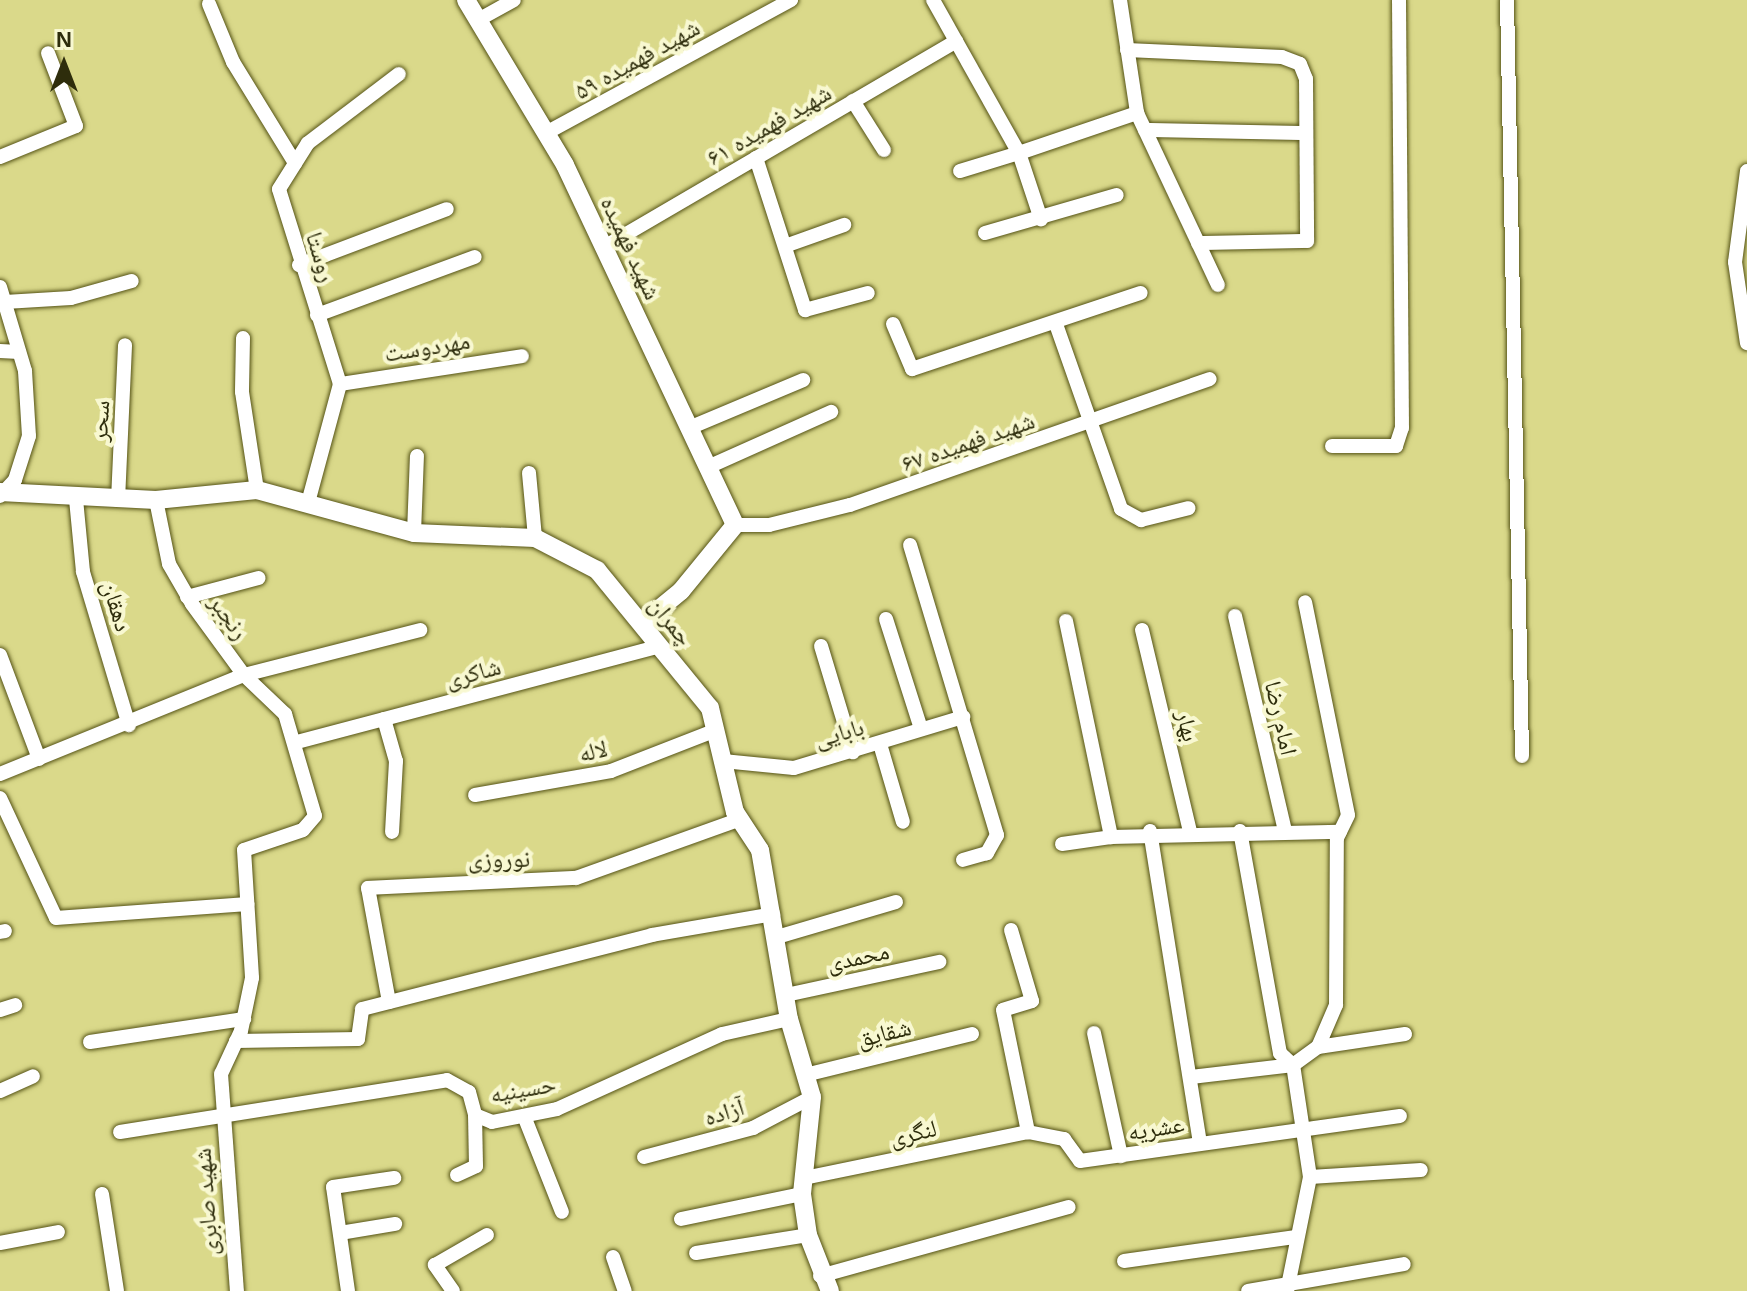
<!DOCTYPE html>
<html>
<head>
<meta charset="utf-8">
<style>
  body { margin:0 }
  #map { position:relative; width:1747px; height:1291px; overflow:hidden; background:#dad98a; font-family:Helvetica,"Noto Naskh Arabic",sans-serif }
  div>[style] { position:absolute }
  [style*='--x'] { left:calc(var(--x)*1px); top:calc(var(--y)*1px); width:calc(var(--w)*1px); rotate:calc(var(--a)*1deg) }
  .roads { filter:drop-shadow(0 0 2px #555316) drop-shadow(0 0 2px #555316) }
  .minor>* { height:14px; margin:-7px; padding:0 7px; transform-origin:7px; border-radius:7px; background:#fff }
  .tertiary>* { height:18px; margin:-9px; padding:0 9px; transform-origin:9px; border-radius:9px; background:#fff }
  span { translate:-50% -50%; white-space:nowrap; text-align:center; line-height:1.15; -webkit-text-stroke:8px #f8f8d1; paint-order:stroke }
  .street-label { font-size:24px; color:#2e2d0c }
  .north { position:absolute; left:24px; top:24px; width:80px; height:80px; -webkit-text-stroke:6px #f8f8d1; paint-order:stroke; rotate:0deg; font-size:22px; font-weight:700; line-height:32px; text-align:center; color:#2e2d0c }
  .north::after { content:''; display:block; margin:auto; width:28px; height:36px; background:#2e2d0c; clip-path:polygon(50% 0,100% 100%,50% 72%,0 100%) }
</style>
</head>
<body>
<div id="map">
  <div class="roads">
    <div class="minor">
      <div style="--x:933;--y:0;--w:176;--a:60.7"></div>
      <div style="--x:1019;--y:153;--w:125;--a:-18.7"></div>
      <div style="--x:1120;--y:0;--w:114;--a:81.4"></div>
      <div style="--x:1137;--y:113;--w:190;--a:64.8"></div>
      <div style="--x:1507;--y:0;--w:756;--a:88.86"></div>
      <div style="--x:209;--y:4;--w:63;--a:67.5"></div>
      <div style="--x:233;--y:62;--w:119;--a:58.5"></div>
      <div style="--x:478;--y:20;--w:41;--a:-29.1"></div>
      <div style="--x:1127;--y:50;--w:155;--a:2.6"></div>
      <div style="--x:1282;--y:57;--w:19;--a:21"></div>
      <div style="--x:1300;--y:64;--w:16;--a:68"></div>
      <div style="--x:1306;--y:79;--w:162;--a:89.6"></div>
      <div style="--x:1307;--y:241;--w:109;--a:178.9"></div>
      <div style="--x:853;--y:101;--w:58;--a:57.7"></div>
      <div style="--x:1145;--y:130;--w:161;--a:1.1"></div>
      <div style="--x:546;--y:133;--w:279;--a:-28.5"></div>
      <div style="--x:0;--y:157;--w:82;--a:-22.2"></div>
      <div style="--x:76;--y:126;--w:78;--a:-111"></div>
      <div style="--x:756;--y:158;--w:160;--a:72.1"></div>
      <div style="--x:805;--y:310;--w:65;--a:-15.1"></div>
      <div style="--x:960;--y:171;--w:62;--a:-17"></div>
      <div style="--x:1019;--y:153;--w:70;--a:71.6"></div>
      <div style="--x:1747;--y:171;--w:92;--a:97.5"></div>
      <div style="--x:1735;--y:262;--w:82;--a:81.6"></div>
      <div style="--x:985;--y:233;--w:137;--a:-16.1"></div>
      <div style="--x:785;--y:246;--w:63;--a:-19.6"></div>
      <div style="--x:604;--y:247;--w:408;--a:-30.3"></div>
      <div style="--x:299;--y:265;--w:158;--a:-20.7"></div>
      <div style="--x:0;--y:287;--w:88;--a:73.4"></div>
      <div style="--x:25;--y:371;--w:65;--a:86.5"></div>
      <div style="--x:29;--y:436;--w:46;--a:107.7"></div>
      <div style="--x:15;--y:480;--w:22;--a:133"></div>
      <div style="--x:5;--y:302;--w:66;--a:-3.5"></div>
      <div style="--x:71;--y:298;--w:63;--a:-15.6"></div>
      <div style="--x:317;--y:315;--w:168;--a:-20.2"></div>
      <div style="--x:893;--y:324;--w:49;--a:67.1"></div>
      <div style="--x:912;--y:369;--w:241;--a:-18.4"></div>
      <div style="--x:1057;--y:327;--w:193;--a:70.6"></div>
      <div style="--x:1121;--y:509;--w:23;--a:29"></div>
      <div style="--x:1141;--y:520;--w:49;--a:-14"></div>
      <div style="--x:243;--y:338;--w:54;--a:91.1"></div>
      <div style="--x:242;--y:392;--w:99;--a:81.3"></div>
      <div style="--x:0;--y:351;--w:19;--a:3"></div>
      <div style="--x:340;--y:384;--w:184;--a:-8.7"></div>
      <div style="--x:689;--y:428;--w:124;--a:-22.8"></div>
      <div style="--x:1332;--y:446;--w:64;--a:0"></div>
      <div style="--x:1396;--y:446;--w:19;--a:-72"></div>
      <div style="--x:1402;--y:428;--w:428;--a:-90.4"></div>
      <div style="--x:708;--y:467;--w:135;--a:-24.1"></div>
      <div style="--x:529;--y:473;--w:65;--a:84.7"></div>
      <div style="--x:76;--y:499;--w:73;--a:84.5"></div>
      <div style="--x:83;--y:572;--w:160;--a:73.3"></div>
      <div style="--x:309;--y:499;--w:119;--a:-74.9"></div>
      <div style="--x:340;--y:384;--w:204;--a:-107.4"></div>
      <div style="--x:279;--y:189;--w:54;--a:-57.8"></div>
      <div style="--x:308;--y:143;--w:114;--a:-37.2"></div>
      <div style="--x:118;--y:500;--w:155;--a:-87.4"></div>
      <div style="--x:156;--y:500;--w:65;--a:78.5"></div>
      <div style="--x:169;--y:564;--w:46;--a:60.1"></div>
      <div style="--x:192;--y:604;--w:88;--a:53.8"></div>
      <div style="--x:244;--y:675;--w:57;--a:43.6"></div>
      <div style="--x:285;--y:714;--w:106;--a:73.6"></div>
      <div style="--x:315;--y:816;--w:18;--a:131"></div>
      <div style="--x:303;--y:830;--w:62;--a:161.3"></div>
      <div style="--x:244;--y:850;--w:128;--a:86.4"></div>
      <div style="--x:252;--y:978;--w:54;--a:101.7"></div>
      <div style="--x:241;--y:1031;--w:47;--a:114.9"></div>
      <div style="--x:221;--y:1074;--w:218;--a:85.8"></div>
      <div style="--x:735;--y:525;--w:34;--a:0"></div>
      <div style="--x:769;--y:525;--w:83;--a:-13.9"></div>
      <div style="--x:850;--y:505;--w:381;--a:-19.3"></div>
      <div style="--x:414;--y:533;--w:77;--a:-87.8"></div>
      <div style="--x:910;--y:545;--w:303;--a:73.3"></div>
      <div style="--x:997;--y:835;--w:21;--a:119"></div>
      <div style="--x:987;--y:853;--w:25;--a:164"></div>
      <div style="--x:187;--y:597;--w:74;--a:-14.8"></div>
      <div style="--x:1235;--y:616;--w:221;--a:76.9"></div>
      <div style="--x:886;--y:619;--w:115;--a:72.3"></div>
      <div style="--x:1066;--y:621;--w:221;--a:78.2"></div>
      <div style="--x:1111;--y:837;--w:229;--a:-1.3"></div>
      <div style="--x:1142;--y:630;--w:207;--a:76.6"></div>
      <div style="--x:821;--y:646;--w:111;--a:73.2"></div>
      <div style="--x:0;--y:655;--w:111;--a:69.4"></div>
      <div style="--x:384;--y:719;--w:44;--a:74.1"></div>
      <div style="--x:396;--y:761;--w:71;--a:93.2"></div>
      <div style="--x:297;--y:742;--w:376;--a:-14.8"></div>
      <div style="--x:880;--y:744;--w:81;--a:73.6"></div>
      <div style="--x:723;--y:761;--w:71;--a:5.6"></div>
      <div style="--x:794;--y:768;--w:177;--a:-16.8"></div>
      <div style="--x:0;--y:774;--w:263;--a:-22.1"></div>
      <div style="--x:244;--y:675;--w:182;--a:-14.3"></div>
      <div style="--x:475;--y:795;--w:138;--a:-10"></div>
      <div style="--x:611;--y:771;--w:113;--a:-21.3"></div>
      <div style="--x:0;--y:798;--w:132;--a:65"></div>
      <div style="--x:56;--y:918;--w:192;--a:-4.2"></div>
      <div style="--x:1150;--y:831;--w:316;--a:80.9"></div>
      <div style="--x:1240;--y:831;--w:226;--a:79.8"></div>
      <div style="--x:1280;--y:1053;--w:18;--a:43"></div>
      <div style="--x:1062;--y:844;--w:49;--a:-8.1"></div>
      <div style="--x:1011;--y:930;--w:74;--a:73.5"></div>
      <div style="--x:1032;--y:1001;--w:30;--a:163"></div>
      <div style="--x:1003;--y:1010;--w:125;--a:78.4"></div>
      <div style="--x:0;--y:932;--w:5;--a:-11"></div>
      <div style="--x:777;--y:937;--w:124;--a:-16.4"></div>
      <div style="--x:786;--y:995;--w:157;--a:-12.2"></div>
      <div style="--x:389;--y:1002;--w:116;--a:-100.4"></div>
      <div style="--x:368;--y:888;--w:208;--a:-2.8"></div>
      <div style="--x:576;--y:878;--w:172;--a:-19.7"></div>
      <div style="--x:0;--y:1010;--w:16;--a:-18"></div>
      <div style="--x:1094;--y:1033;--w:126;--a:77.6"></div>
      <div style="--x:236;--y:1041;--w:122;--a:-0.9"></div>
      <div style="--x:358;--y:1039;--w:30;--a:-82"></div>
      <div style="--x:362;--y:1009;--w:299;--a:-14.3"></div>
      <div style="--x:652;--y:935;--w:123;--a:-9.8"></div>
      <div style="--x:90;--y:1042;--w:156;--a:-8.5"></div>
      <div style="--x:1318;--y:1047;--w:88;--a:-8.5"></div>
      <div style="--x:805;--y:1075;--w:172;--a:-13.8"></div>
      <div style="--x:1191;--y:1077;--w:103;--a:-6.7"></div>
      <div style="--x:0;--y:1091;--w:36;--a:-24"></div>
      <div style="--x:524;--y:1116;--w:103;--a:68.4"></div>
      <div style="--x:120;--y:1132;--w:331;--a:-9"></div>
      <div style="--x:447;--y:1080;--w:25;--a:29"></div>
      <div style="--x:469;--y:1092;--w:24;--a:75"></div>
      <div style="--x:475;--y:1115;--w:18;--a:22"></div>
      <div style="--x:492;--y:1122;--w:66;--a:-11.3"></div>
      <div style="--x:557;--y:1109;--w:181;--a:-24.4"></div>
      <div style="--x:722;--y:1034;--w:69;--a:-12.6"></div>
      <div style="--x:644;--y:1157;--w:113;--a:-14.9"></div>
      <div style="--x:753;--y:1128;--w:67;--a:-27.7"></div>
      <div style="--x:457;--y:1175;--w:21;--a:-25"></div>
      <div style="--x:476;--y:1166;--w:51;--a:-91.1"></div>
      <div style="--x:809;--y:1177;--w:224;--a:-11.6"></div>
      <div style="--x:1028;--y:1132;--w:37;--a:11"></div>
      <div style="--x:1064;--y:1139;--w:27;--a:54"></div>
      <div style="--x:1080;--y:1161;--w:323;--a:-8"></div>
      <div style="--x:1310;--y:1177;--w:111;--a:-3.6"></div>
      <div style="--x:102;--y:1194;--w:98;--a:81.2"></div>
      <div style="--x:681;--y:1219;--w:124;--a:-11.7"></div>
      <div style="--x:340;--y:1233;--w:56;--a:-9.3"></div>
      <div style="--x:0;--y:1243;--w:59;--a:-10.7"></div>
      <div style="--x:696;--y:1253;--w:113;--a:-9.1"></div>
      <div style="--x:613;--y:1257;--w:36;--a:71"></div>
      <div style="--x:1124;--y:1261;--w:172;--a:-8"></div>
      <div style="--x:820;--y:1276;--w:258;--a:-15.5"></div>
      <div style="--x:348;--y:1291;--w:105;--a:-98.2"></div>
      <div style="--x:333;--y:1187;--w:62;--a:-8.4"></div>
      <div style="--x:453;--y:1291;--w:32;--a:-125"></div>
      <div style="--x:435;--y:1265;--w:60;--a:-30"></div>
      <div style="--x:1248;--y:1291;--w:158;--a:-9.8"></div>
      <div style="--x:1287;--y:1291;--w:116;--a:-78.6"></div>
      <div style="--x:1310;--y:1177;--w:113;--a:-98.6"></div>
      <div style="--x:1293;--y:1065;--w:31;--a:-36"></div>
      <div style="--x:1318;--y:1047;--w:46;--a:-66.8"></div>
      <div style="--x:1336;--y:1005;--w:167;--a:-89.7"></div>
      <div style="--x:1337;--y:838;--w:25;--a:-64"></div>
      <div style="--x:1348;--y:815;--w:217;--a:-101.4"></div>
    </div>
    <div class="tertiary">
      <div style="--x:466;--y:0;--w:192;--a:59"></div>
      <div style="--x:565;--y:165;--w:398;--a:64.7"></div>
      <div style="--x:735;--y:525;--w:85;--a:129.3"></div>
      <div style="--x:681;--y:591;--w:50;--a:140.6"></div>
      <div style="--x:0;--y:492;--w:156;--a:2.9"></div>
      <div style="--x:156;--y:500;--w:101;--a:-5.7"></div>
      <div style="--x:257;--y:490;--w:163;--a:15.3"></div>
      <div style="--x:414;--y:533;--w:121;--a:2.4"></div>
      <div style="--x:535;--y:538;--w:70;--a:27.3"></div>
      <div style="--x:597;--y:570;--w:178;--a:50.7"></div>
      <div style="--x:710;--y:708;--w:107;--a:76.5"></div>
      <div style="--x:735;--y:812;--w:45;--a:56.7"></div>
      <div style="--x:760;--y:850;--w:171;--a:80.3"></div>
      <div style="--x:789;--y:1019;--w:81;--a:73.6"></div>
      <div style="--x:812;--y:1097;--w:98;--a:95.9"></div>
      <div style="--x:802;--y:1194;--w:41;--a:81.7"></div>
      <div style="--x:808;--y:1235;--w:60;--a:68.6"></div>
    </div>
  </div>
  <div class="street-label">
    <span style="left:637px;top:59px;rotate:-29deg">شهید فهمیده ۵۹</span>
    <span style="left:769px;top:125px;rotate:-30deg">شهید فهمیده ۶۱</span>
    <span style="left:631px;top:248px;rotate:65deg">شهید فهمیده</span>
    <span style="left:321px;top:257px;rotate:73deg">روستا</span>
    <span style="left:427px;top:347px;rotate:-9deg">مهردوست</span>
    <span style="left:100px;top:421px;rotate:-87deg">سحر</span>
    <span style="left:968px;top:442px;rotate:-19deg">شهید فهمیده ۶۷</span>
    <span style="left:117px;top:606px;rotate:73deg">دهقان</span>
    <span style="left:229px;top:617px;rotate:54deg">رنجبر</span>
    <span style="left:671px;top:621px;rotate:51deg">چمران</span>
    <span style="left:473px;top:673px;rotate:-15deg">شاکری</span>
    <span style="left:1281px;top:718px;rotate:77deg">امام رضا</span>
    <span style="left:1188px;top:726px;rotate:77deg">بهار</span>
    <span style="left:839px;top:733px;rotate:-16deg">بابایی</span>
    <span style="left:593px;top:751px;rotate:-13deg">لاله</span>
    <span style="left:499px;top:859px;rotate:-1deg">نوروزی</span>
    <span style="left:858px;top:957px;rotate:-12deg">محمدی</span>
    <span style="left:884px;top:1033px;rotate:-14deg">شقایق</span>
    <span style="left:523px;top:1089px;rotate:-10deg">حسینیه</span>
    <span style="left:724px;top:1112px;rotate:-17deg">آزاده</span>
    <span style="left:1156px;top:1128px;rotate:-9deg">عشریه</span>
    <span style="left:913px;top:1133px;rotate:-13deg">لنگری</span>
    <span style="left:206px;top:1202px;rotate:-94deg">شهید صابری</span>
  </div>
  <div class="north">N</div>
</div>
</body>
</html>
